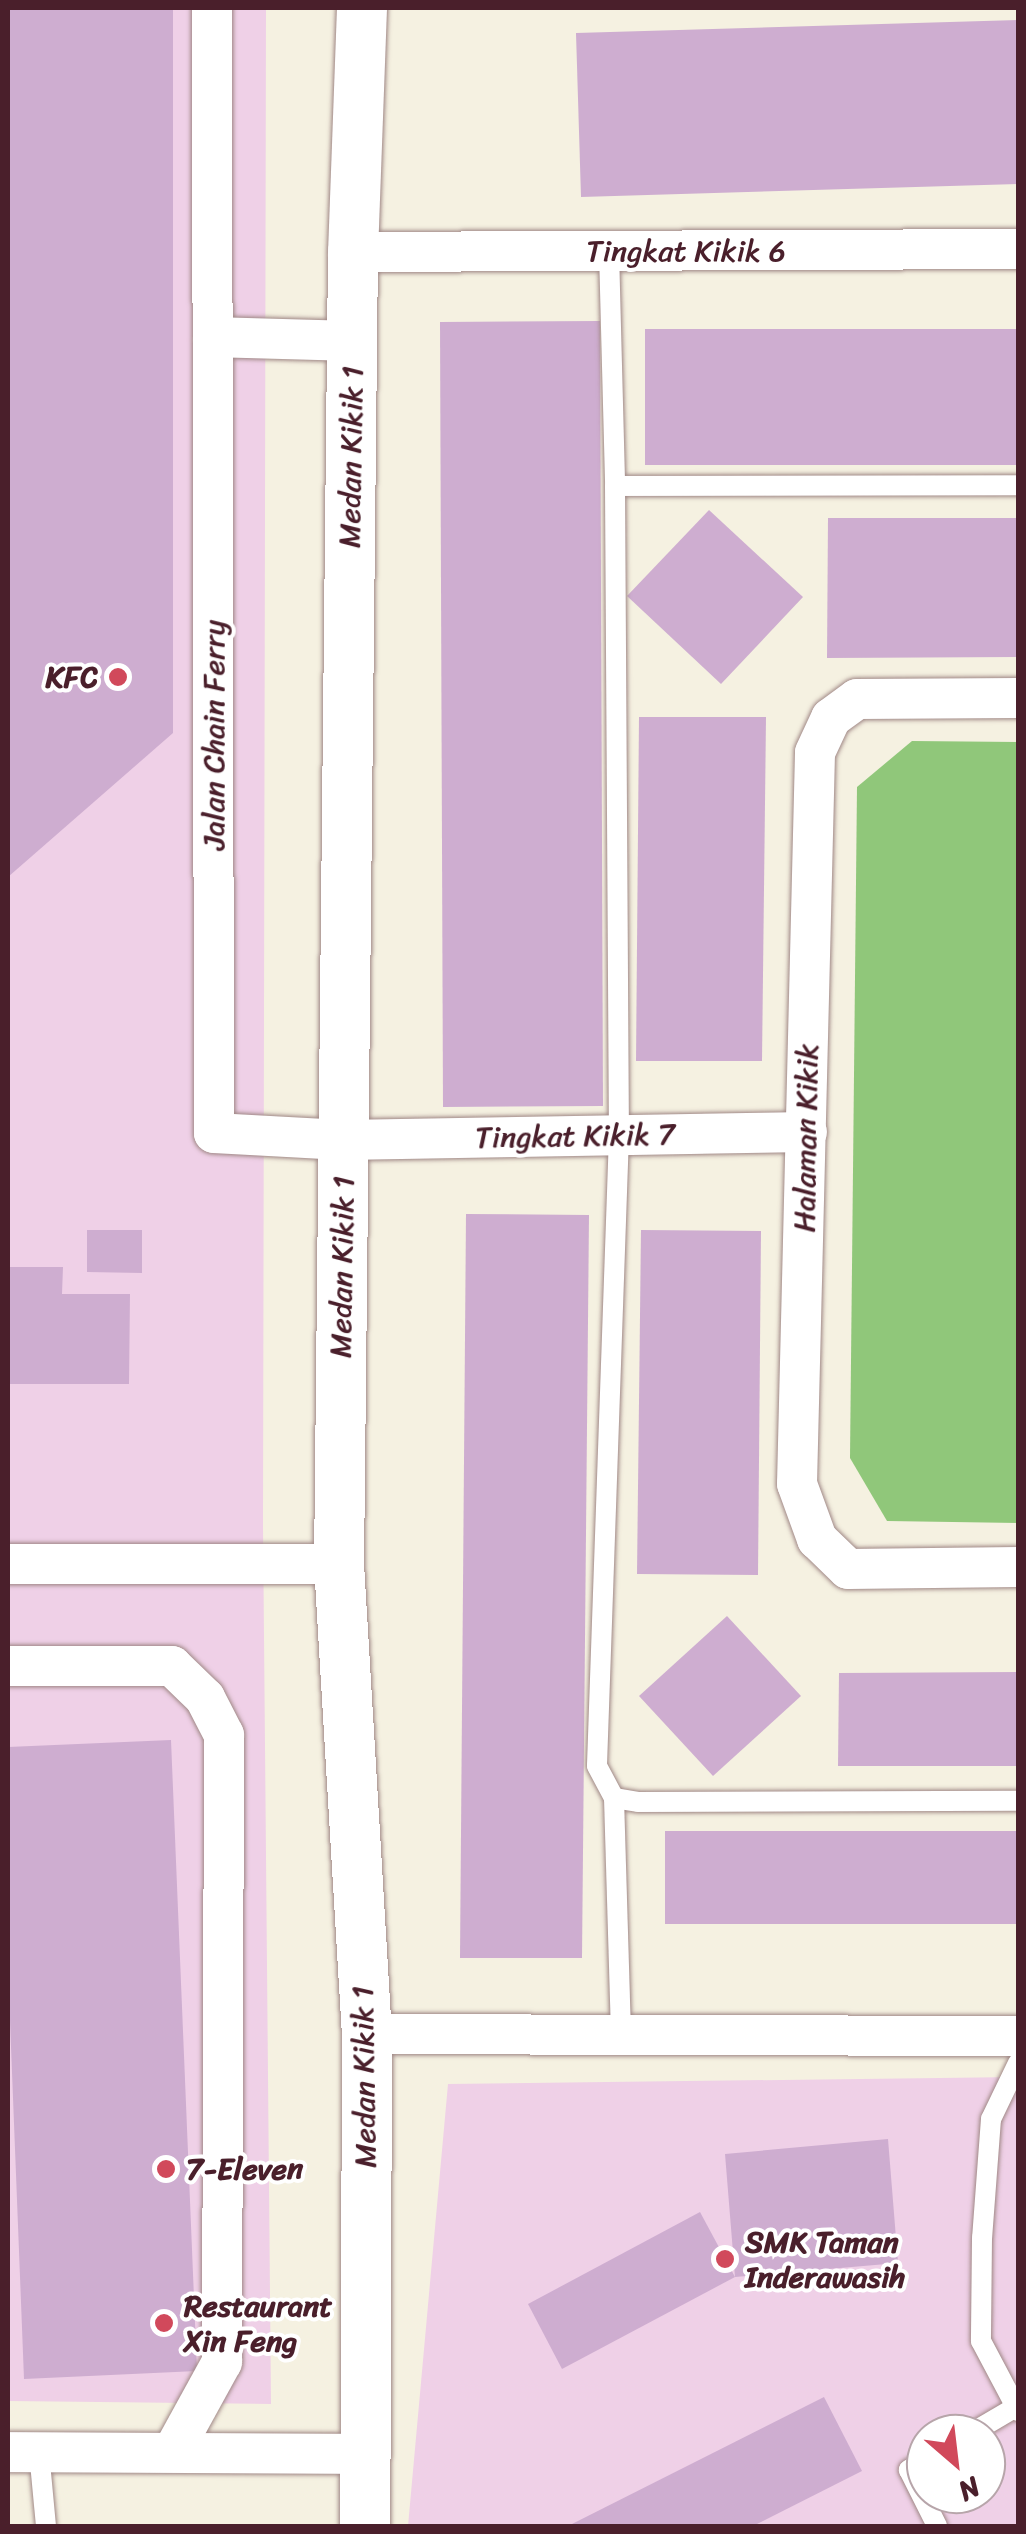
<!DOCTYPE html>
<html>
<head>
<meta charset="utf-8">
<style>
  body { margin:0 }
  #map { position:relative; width:1026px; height:2534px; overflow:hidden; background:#f5f1e1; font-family:Sriracha,sans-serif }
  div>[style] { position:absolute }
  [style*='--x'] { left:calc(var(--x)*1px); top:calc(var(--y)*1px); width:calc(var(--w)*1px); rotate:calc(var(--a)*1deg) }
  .built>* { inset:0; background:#efd0e7 }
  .green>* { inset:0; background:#90c77a }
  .building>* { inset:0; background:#ceadd0 }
  .roads { filter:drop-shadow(0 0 2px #a08886) drop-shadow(0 0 2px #a08886) }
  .service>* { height:20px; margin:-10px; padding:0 10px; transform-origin:10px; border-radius:10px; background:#fff }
  .minor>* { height:40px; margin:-20px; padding:0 20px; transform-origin:20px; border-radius:20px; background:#fff }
  .tertiary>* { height:50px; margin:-25px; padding:0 25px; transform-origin:25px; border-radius:25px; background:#fff }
  .dots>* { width:28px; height:28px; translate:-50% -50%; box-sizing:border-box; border:5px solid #fff; border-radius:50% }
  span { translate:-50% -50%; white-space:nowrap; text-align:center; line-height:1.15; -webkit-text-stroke:8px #fff; paint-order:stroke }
  .street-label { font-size:30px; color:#4a1f2b }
  .poi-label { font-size:30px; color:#4a1f2b; font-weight:700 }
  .right { translate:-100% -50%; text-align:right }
  .left { translate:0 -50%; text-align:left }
  .frame { position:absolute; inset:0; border:10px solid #4a1f2b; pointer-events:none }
  .north { position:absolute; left:906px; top:2414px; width:100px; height:100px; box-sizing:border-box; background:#fff; border:2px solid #b7a5aa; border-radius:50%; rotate:152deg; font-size:28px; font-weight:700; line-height:40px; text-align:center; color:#4a1f2b }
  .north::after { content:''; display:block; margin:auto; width:35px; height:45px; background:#d1495b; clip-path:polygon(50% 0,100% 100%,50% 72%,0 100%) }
</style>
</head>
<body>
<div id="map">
  <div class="built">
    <div style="clip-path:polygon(8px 8px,266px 8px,263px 1526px,271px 2404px,8px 2401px)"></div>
    <div style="clip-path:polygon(evenodd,1018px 2077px,1018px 2526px,408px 2526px,448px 2084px,1018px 2077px,926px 2434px,986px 2434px,986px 2494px,926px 2494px,926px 2434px)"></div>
  </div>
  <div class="green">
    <div style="clip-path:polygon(912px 741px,1018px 742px,1018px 1523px,887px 1521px,850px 1458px,857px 787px)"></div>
  </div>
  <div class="building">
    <div style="clip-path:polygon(8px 8px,173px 8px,173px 733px,8px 877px)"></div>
    <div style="clip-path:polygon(1018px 20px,1018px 184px,581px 197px,576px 33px)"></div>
    <div style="clip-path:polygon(600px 321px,603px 1106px,443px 1107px,440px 322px)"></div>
    <div style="clip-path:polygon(645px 329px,1018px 329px,1018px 465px,645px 465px)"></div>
    <div style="clip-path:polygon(709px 510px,803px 597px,721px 684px,627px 596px)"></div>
    <div style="clip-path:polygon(828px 518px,1018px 518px,1018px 657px,827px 658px)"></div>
    <div style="clip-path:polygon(639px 717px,766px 717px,762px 1061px,636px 1061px)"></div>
    <div style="clip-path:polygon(466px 1214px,589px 1215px,582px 1958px,460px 1958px)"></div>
    <div style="clip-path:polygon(87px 1230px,142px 1230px,142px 1273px,87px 1272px)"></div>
    <div style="clip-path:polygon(641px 1230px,761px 1231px,758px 1575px,637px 1574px)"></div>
    <div style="clip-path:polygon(8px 1267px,63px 1267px,62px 1294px,130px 1294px,129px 1384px,8px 1384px)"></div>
    <div style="clip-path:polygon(727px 1616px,801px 1696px,713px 1776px,639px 1696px)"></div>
    <div style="clip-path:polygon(1018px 1672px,1018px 1766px,838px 1766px,839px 1673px)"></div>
    <div style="clip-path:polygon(171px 1740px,197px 2371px,24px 2379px,8px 1970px,8px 1747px)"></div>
    <div style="clip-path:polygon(665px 1831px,1018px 1831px,1018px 1924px,665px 1924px)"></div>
    <div style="clip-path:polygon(888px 2139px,898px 2263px,735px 2277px,725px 2154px)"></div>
    <div style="clip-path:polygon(700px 2212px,735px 2277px,562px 2369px,528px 2304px)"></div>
    <div style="clip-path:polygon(824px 2397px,862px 2471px,753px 2526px,568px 2526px)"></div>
  </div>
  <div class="roads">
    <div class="service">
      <div style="--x:609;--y:251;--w:235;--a:88.5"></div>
      <div style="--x:615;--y:486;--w:649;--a:89.65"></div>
      <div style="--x:619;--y:1135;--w:631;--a:92"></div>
      <div style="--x:597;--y:1766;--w:36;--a:62"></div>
      <div style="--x:614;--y:1798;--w:24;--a:9"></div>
      <div style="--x:638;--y:1802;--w:380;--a:-0.2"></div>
      <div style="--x:615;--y:486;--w:403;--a:-0.1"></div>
      <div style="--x:614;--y:1798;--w:235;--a:88.3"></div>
      <div style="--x:1018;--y:2063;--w:62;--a:115.7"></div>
      <div style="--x:991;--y:2119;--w:119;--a:94.3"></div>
      <div style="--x:982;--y:2238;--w:103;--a:90.6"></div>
      <div style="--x:981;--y:2341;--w:79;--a:62.1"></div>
      <div style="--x:970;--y:2434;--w:53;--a:-30.4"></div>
      <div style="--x:39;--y:2452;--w:74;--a:84.6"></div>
      <div style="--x:926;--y:2460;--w:20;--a:150"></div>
      <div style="--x:909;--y:2470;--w:63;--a:63.4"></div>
    </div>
    <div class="minor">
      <div style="--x:212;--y:8;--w:1125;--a:89.9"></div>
      <div style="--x:214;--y:1133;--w:129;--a:3.1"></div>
      <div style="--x:343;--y:1140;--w:464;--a:-1"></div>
      <div style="--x:353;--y:252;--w:665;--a:-0.26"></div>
      <div style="--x:213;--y:337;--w:139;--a:1.6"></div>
      <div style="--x:1018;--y:698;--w:161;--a:179.6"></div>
      <div style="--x:857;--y:699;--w:32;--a:144"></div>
      <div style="--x:831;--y:718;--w:38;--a:115"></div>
      <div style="--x:815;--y:753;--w:731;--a:91.41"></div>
      <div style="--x:797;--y:1484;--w:59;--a:70"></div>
      <div style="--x:817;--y:1539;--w:43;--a:44.1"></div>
      <div style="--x:848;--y:1569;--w:170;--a:-0.7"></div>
      <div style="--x:8;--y:1564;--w:331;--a:0"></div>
      <div style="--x:8;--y:1666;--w:164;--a:0"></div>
      <div style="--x:172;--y:1666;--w:46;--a:44.1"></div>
      <div style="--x:205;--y:1698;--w:42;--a:62.8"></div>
      <div style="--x:224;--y:1735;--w:627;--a:90.18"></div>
      <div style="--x:222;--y:2362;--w:102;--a:118.8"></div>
      <div style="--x:367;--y:2034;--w:651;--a:0.18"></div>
      <div style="--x:8;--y:2452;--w:354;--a:0.3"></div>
    </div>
    <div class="tertiary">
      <div style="--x:362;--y:8;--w:244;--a:92.1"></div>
      <div style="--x:353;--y:252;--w:1312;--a:90.61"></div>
      <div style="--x:339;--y:1564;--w:471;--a:86.6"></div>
      <div style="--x:367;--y:2034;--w:492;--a:90.2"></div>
    </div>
  </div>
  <div class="dots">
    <div style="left:118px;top:677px;background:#d1495b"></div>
    <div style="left:166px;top:2169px;background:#d1495b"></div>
    <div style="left:725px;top:2259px;background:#d1495b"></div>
    <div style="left:164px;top:2323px;background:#d1495b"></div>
  </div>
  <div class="street-label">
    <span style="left:686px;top:251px">Tingkat Kikik 6</span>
    <span style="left:351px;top:457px;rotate:-89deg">Medan Kikik 1</span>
    <span style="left:214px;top:735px;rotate:-90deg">Jalan Chain Ferry</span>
    <span style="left:575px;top:1136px;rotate:-1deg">Tingkat Kikik 7</span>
    <span style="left:806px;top:1138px;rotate:-89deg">Halaman Kikik</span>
    <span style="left:342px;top:1267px;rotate:-89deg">Medan Kikik 1</span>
    <span style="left:364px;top:2077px;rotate:-91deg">Medan Kikik 1</span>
  </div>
  <div class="poi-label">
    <span class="right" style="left:98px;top:677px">KFC</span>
    <span class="left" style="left:186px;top:2169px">7-Eleven</span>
    <span class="left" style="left:745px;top:2259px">SMK Taman<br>Inderawasih</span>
    <span class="left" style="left:184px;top:2323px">Restaurant<br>Xin Feng</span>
  </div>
  <div class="frame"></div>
  <div class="north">N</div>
</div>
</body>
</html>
